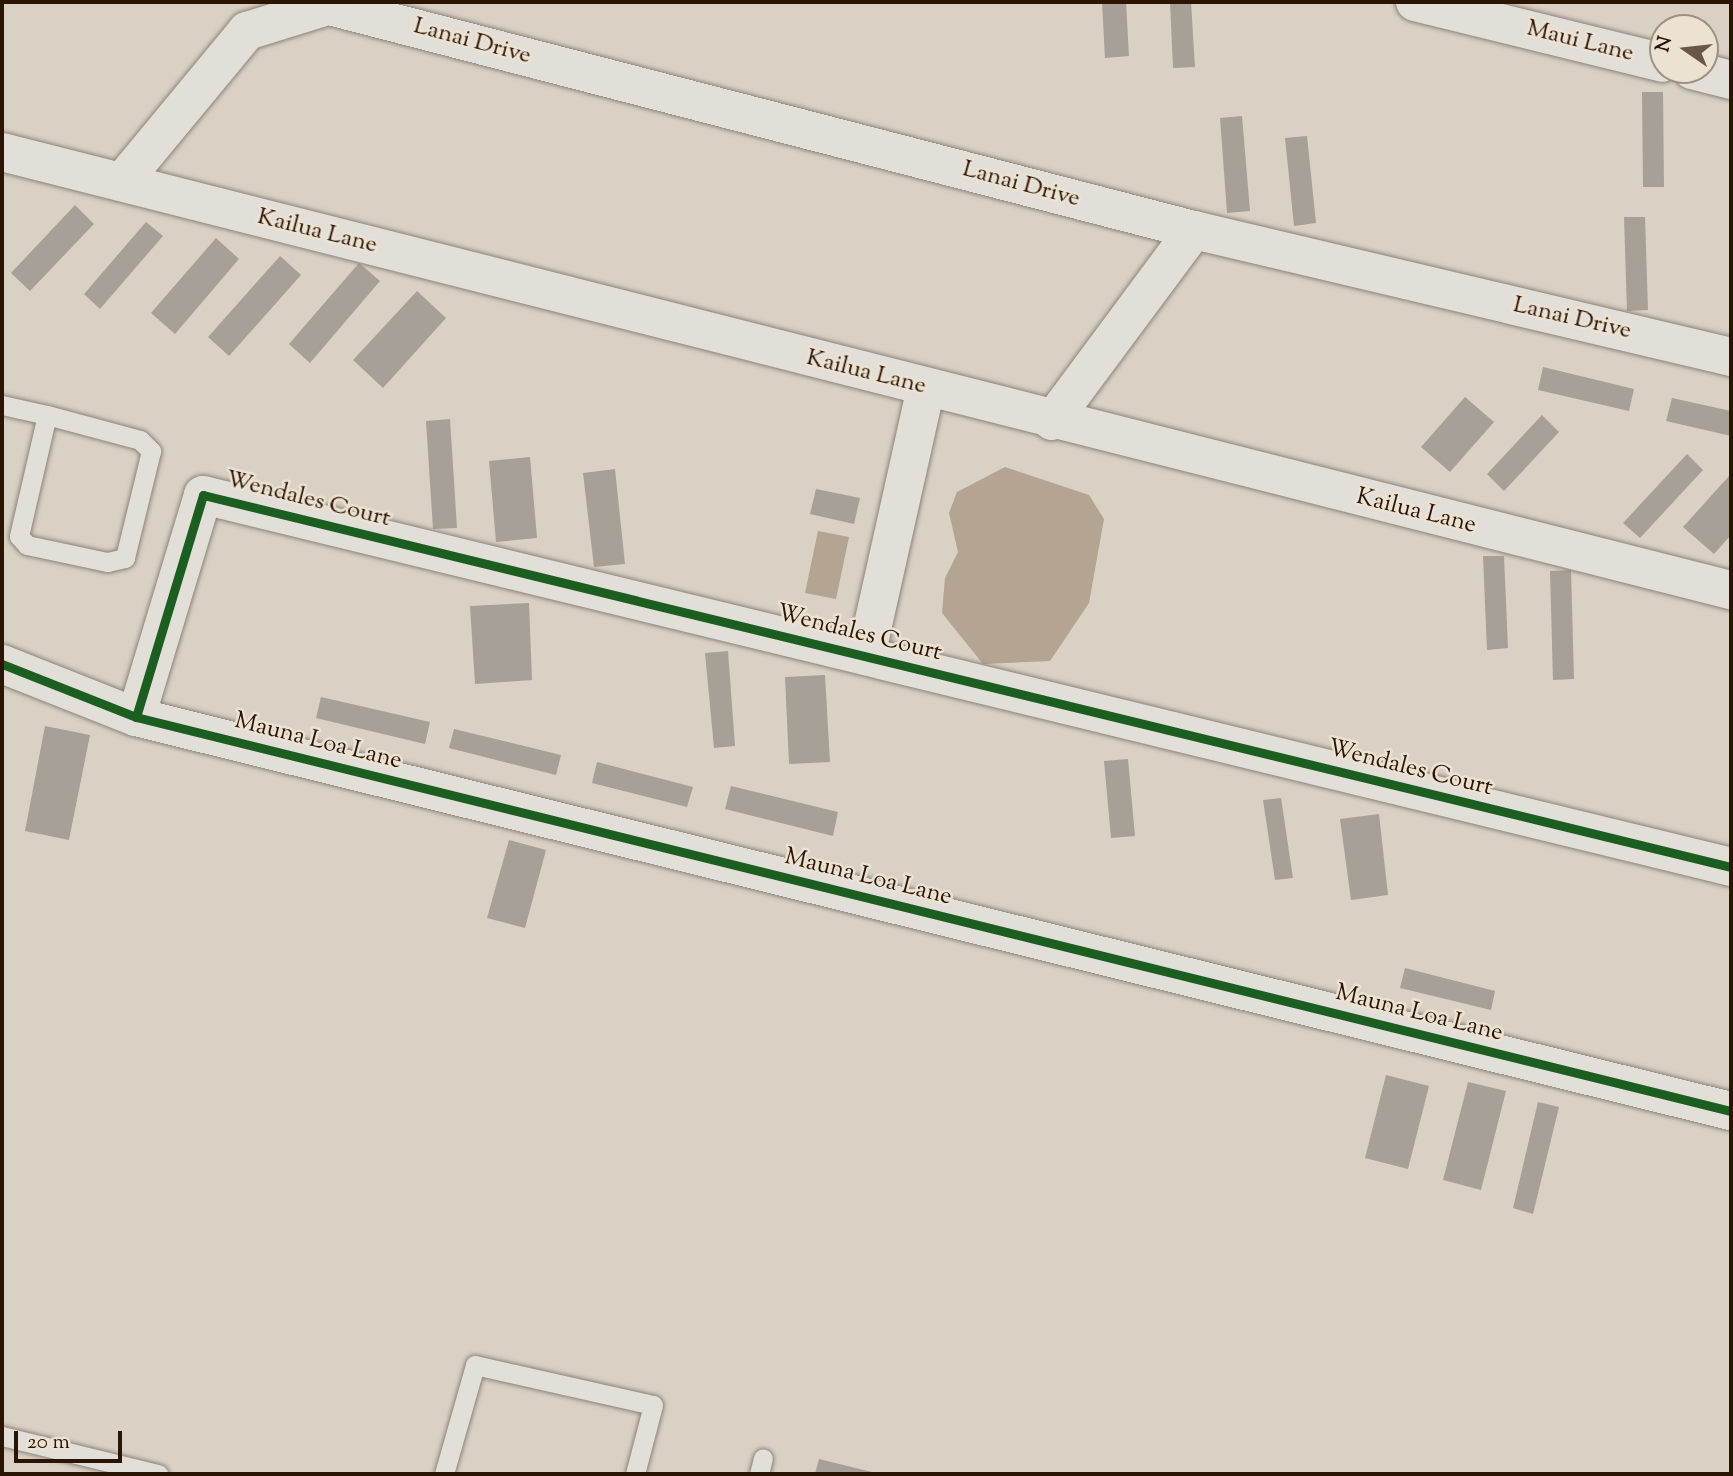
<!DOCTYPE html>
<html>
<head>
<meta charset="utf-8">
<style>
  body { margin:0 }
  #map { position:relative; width:1733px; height:1476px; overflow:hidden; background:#d9d1c4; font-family:"Sorts Mill Goudy",serif }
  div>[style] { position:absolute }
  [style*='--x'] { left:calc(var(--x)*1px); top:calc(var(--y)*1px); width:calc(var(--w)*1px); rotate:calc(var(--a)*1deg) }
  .water>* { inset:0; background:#b4a492 }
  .building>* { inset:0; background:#a7a096 }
  .roads { filter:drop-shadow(0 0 2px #8c847a) drop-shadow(0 0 2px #8c847a) }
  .service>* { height:19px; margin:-9.5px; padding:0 9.5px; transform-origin:9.5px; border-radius:9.5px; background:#e2ded8 }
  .minor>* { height:38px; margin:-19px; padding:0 19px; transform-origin:19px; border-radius:19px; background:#e2ded8 }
  .cycleway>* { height:9px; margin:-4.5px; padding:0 4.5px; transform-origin:4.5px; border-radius:4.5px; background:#1b5e20 }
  span { translate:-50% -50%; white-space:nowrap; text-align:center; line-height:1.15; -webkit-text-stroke:5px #ece2d3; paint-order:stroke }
  .street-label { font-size:24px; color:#2c1403 }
  .frame { position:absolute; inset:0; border:4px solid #2c1403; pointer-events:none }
  .north { position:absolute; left:1649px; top:14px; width:70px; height:70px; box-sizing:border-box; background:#ece2d3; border:2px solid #9f9080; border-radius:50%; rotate:284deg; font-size:19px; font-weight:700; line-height:28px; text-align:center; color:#2c1403 }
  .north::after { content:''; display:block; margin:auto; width:24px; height:32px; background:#695647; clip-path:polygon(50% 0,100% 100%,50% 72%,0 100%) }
  .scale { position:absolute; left:14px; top:1431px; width:108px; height:32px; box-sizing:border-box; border:4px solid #2c1403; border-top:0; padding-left:9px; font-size:21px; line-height:24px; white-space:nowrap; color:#2c1403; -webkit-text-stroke:5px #ece2d3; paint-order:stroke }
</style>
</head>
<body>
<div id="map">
  <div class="water">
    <div style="clip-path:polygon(1005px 467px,1089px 495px,1104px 519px,1089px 603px,1050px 661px,983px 664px,942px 613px,945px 578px,958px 552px,949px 513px,957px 492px)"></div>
    <div style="clip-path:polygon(818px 531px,849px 537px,836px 599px,805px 593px)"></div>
  </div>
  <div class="building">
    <div style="clip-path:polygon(1102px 2px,1126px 2px,1129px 56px,1105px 58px)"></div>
    <div style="clip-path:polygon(1170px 2px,1191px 2px,1195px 67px,1173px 68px)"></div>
    <div style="clip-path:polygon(1642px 92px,1663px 92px,1664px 187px,1643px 187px)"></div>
    <div style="clip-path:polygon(1242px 116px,1250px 211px,1227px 213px,1220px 118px)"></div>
    <div style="clip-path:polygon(1307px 136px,1316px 223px,1294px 226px,1285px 138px)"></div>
    <div style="clip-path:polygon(75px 205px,94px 224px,30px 291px,11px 273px)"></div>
    <div style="clip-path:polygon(1624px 217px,1645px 217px,1648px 310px,1627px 311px)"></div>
    <div style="clip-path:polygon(146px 222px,163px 236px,100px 309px,84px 294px)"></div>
    <div style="clip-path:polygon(216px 238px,239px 259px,175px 334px,151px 313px)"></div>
    <div style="clip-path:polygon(280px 256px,301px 275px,229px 356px,208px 337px)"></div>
    <div style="clip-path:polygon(359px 263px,380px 281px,310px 363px,289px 344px)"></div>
    <div style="clip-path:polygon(417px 291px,446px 318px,383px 388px,353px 360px)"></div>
    <div style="clip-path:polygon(1543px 367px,1634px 389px,1629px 411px,1538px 390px)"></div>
    <div style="clip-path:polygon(1465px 397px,1494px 422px,1450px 472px,1421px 447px)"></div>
    <div style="clip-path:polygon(1672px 398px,1731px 411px,1731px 436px,1666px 421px)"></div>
    <div style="clip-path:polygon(1542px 415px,1559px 432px,1504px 491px,1487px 474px)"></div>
    <div style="clip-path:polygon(450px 419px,457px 528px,433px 529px,426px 421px)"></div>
    <div style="clip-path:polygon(1687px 454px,1703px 470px,1640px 538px,1623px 523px)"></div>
    <div style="clip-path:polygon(530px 457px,537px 538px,496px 542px,489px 461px)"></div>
    <div style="clip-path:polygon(615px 469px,625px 564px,594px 567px,583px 473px)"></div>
    <div style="clip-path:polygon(1729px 476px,1731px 535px,1714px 554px,1683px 527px)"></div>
    <div style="clip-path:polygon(816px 489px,860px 498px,854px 524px,810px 514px)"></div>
    <div style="clip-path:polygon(1483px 556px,1504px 556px,1508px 648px,1487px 650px)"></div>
    <div style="clip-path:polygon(1571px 570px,1574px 679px,1553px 680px,1550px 571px)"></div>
    <div style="clip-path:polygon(529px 603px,532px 680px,475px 684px,470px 606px)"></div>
    <div style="clip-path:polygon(728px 651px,735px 746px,714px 748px,705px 653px)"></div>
    <div style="clip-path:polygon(825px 675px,830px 762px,789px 764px,785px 677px)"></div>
    <div style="clip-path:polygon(321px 697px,430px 722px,425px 744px,316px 718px)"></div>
    <div style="clip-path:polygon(45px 726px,90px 735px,69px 840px,25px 831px)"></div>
    <div style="clip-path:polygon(454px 729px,561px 755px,556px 775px,449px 748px)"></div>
    <div style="clip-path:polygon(1128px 759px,1135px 836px,1111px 838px,1104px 761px)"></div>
    <div style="clip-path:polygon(597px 762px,693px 787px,687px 807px,592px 783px)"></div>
    <div style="clip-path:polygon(731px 786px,838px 812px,833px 836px,725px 809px)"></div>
    <div style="clip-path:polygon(1281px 798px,1293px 878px,1275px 880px,1263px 800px)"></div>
    <div style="clip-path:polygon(1379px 814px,1388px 895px,1351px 900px,1340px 819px)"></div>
    <div style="clip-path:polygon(509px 840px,546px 850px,525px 928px,487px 918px)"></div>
    <div style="clip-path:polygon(1405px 968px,1495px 991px,1491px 1010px,1400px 988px)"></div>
    <div style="clip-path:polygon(1386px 1075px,1429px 1086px,1408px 1169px,1365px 1158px)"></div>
    <div style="clip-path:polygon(1468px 1082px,1506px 1091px,1481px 1190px,1443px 1180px)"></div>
    <div style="clip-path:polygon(1538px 1102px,1559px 1107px,1533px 1214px,1513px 1208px)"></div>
    <div style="clip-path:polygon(819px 1459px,876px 1473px,876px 1474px,815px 1474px)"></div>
  </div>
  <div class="roads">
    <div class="service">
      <div style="--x:2;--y:405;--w:46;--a:12.5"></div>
      <div style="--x:47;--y:415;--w:96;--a:15"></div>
      <div style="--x:140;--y:440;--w:16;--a:45"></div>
      <div style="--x:151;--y:451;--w:110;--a:103.7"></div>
      <div style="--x:125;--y:558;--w:18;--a:167"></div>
      <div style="--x:107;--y:562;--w:82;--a:-168"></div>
      <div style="--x:27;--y:545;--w:12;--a:-132"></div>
      <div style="--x:19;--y:536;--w:124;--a:-77"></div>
      <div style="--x:2;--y:1436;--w:161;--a:13.7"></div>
      <div style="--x:444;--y:1474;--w:113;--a:-74.1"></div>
      <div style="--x:475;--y:1365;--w:182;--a:12.7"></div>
      <div style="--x:653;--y:1405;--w:71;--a:104.6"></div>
      <div style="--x:759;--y:1474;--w:16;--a:-76"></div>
    </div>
    <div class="minor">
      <div style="--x:314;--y:2;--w:909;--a:14.53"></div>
      <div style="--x:1194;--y:230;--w:552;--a:13.31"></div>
      <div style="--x:1415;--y:2;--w:255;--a:13.8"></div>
      <div style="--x:1692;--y:70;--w:40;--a:14.4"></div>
      <div style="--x:2;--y:152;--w:1784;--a:14.22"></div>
      <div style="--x:122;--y:182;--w:196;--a:-50.4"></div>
      <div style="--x:247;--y:31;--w:97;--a:-17.3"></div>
      <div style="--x:1052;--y:421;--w:238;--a:-53.4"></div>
      <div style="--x:866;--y:656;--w:275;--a:-77.4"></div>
      <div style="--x:2;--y:664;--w:144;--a:21.6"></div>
      <div style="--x:136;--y:717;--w:1643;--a:13.88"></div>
      <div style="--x:136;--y:717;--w:232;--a:-73.2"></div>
      <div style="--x:203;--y:495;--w:1573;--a:13.68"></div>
    </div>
  </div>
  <div class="cycleway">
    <div style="--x:2;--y:664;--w:144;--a:21.6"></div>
    <div style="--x:136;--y:717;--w:1643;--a:13.88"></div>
    <div style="--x:136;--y:717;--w:232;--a:-73.2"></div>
    <div style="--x:203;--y:495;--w:1573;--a:13.68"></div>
  </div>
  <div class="street-label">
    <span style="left:472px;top:42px;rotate:15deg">Lanai Drive</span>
    <span style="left:1580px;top:42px;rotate:14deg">Maui Lane</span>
    <span style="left:1021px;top:185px;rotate:15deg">Lanai Drive</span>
    <span style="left:317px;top:232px;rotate:14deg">Kailua Lane</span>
    <span style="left:1572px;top:319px;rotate:13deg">Lanai Drive</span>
    <span style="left:866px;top:373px;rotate:14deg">Kailua Lane</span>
    <span style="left:308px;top:500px;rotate:14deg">Wendales Court</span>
    <span style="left:1416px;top:512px;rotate:14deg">Kailua Lane</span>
    <span style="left:859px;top:634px;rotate:14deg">Wendales Court</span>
    <span style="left:318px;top:742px;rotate:14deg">Mauna Loa Lane</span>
    <span style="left:1410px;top:769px;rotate:14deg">Wendales Court</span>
    <span style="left:868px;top:878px;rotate:14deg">Mauna Loa Lane</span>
    <span style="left:1419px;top:1014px;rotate:14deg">Mauna Loa Lane</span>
  </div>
  <div class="frame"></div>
  <div class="north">N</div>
  <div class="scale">20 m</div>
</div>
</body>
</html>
